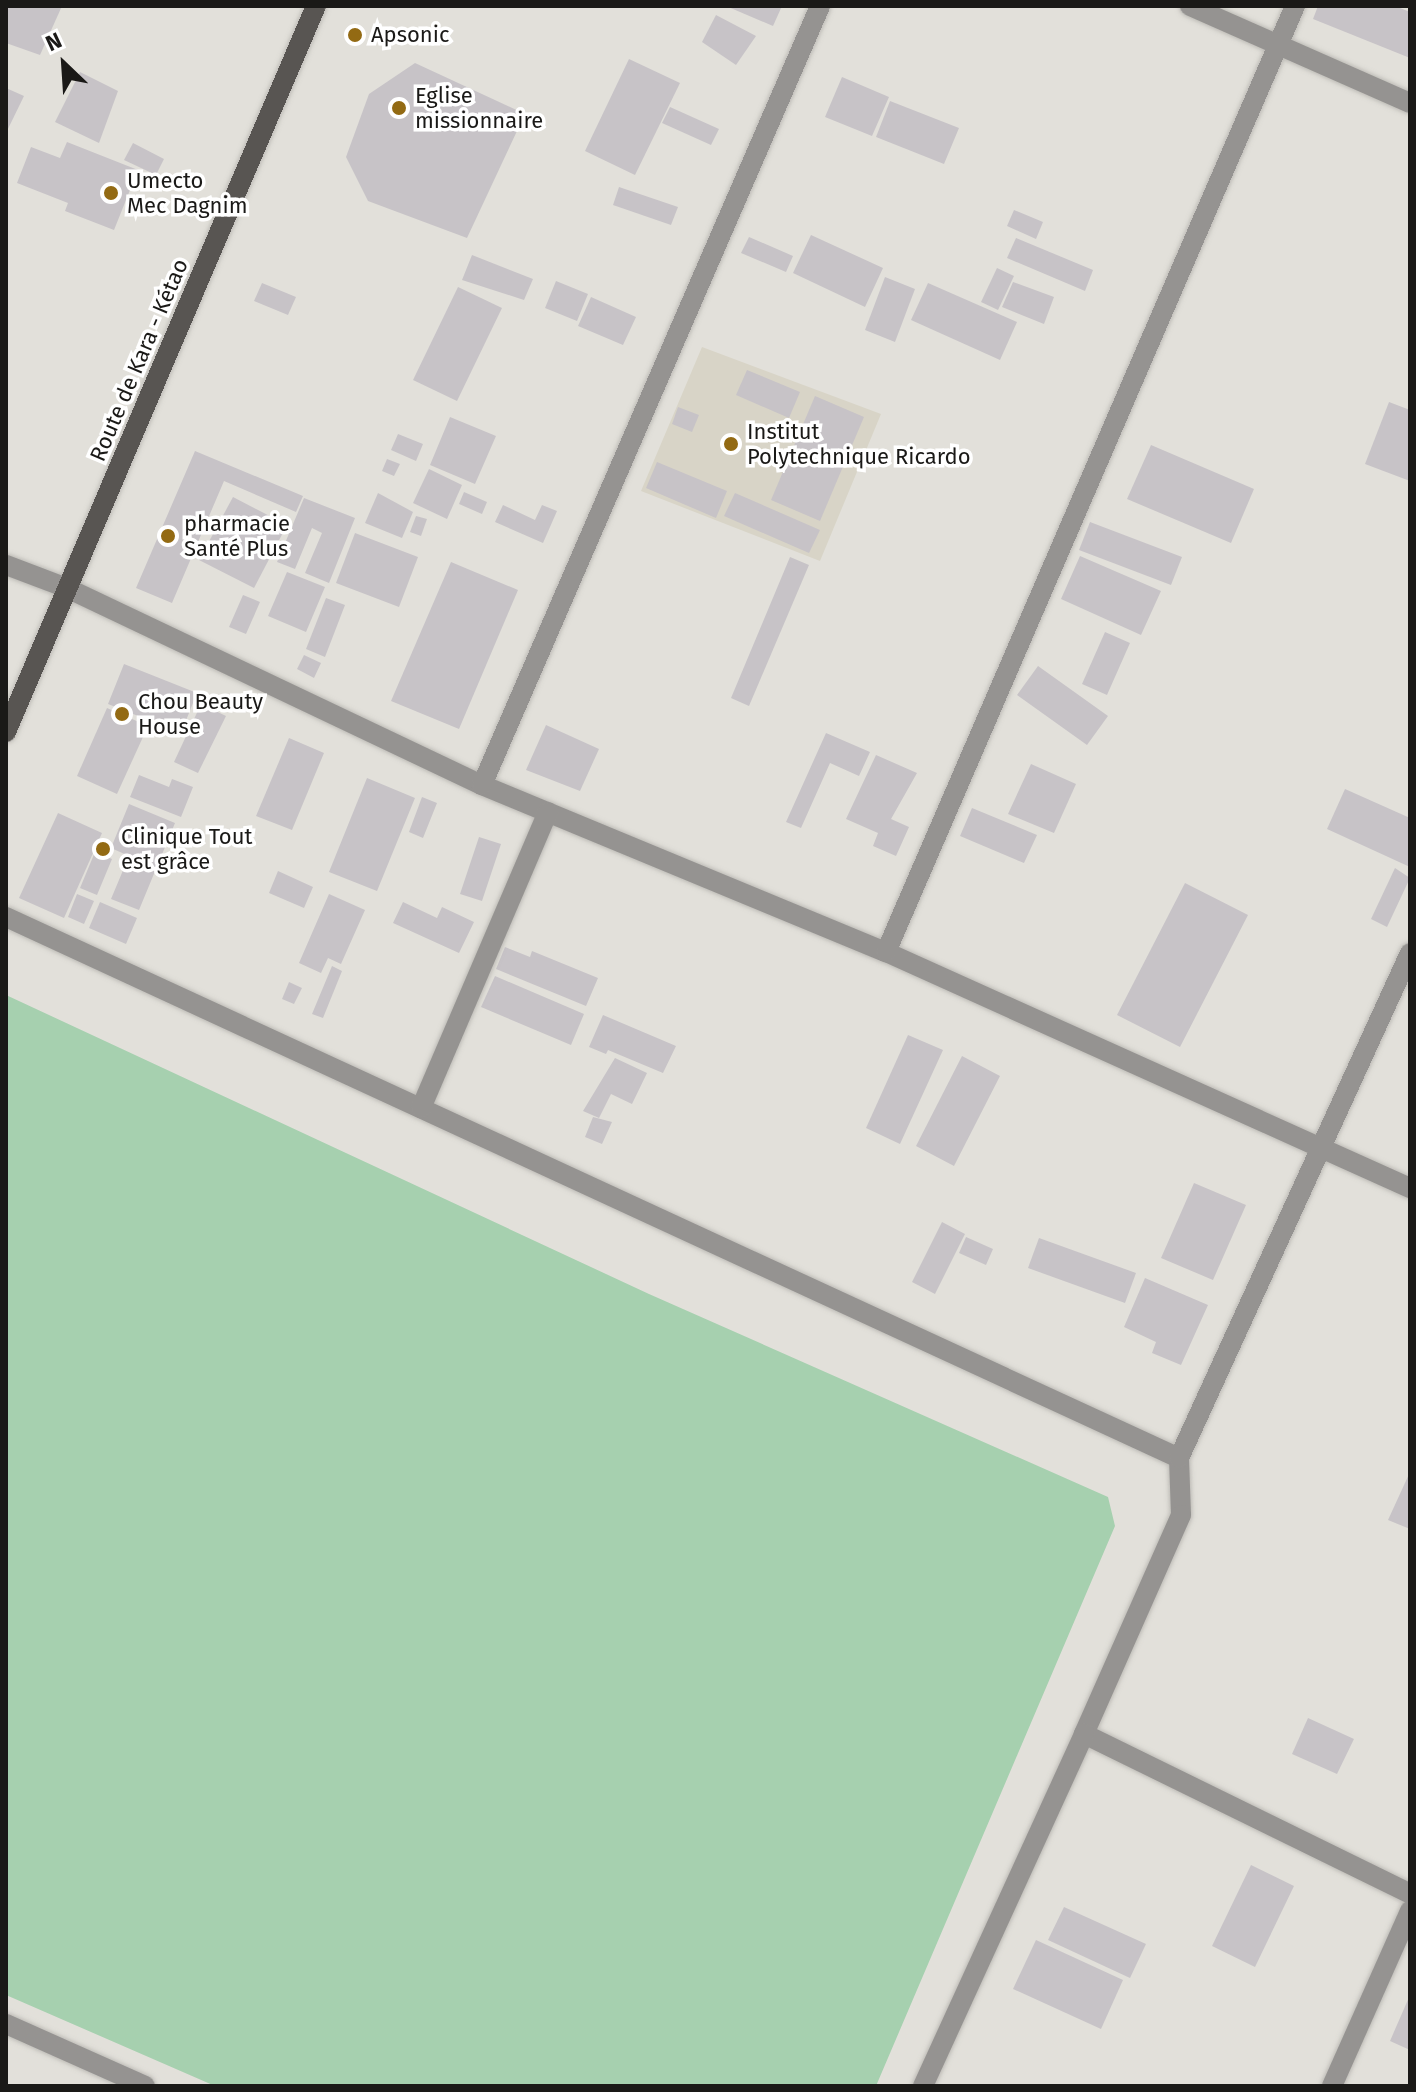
<!DOCTYPE html>
<html>
<head>
<meta charset="utf-8">
<style>
  body { margin:0 }
  #map { position:relative; width:1416px; height:2092px; overflow:hidden; background:#e2e0da; font-family:"Fira Sans",sans-serif }
  div>[style] { position:absolute }
  [style*='--x'] { left:calc(var(--x)*1px); top:calc(var(--y)*1px); width:calc(var(--w)*1px); rotate:calc(var(--a)*1deg) }
  .built>* { inset:0; background:#d8d4c7 }
  .green>* { inset:0; background:#a6d0af }
  .building>* { inset:0; background:#c7c3c7 }
  .roads { filter:drop-shadow(0 0 2px #bebcb7) drop-shadow(0 0 2px #bebcb7) }
  .street>* { height:20px; margin:-10px; padding:0 10px; transform-origin:10px; border-radius:10px; background:#959391 }
  .primary>* { height:20px; margin:-10px; padding:0 10px; transform-origin:10px; border-radius:10px; background:#585552 }
  .dots>* { width:22px; height:22px; translate:-50% -50%; box-sizing:border-box; border:4px solid #fff; border-radius:50% }
  span { translate:-50% -50%; white-space:nowrap; text-align:center; line-height:1.15; -webkit-text-stroke:7px #fff; paint-order:stroke }
  .poi-label { font-size:22px; color:#1a1917 }
  .left { translate:0 -50%; text-align:left }
  .street-label { font-size:22px; color:#1a1917 }
  .frame { position:absolute; inset:0; border:8px solid #1a1917; pointer-events:none }
  .north { position:absolute; left:24px; top:24px; width:80px; height:80px; -webkit-text-stroke:6px #fff; paint-order:stroke; rotate:335deg; font-size:22px; font-weight:700; line-height:32px; text-align:center; color:#1a1917 }
  .north::after { content:''; display:block; margin:auto; width:28px; height:36px; background:#1a1917; clip-path:polygon(50% 0,100% 100%,50% 72%,0 100%) }
</style>
</head>
<body>
<div id="map">
  <div class="built">
    <div style="clip-path:polygon(702px 347px,881px 414px,820px 561px,641px 491px)"></div>
  </div>
  <div class="green">
    <div style="clip-path:polygon(6px 995px,649px 1294px,1108px 1497px,1115px 1526px,876px 2086px,215px 2086px,6px 1995px)"></div>
  </div>
  <div class="building">
    <div style="clip-path:polygon(6px 6px,62px 6px,40px 55px,6px 43px)"></div>
    <div style="clip-path:polygon(726px 6px,782px 6px,773px 26px)"></div>
    <div style="clip-path:polygon(1318px 6px,1395px 6px,1410px 12px,1410px 58px,1313px 19px)"></div>
    <div style="clip-path:polygon(716px 15px,756px 36px,736px 65px,702px 42px)"></div>
    <div style="clip-path:polygon(629px 59px,680px 83px,635px 175px,585px 151px)"></div>
    <div style="clip-path:polygon(415px 63px,525px 114px,467px 238px,368px 201px,346px 157px,369px 94px)"></div>
    <div style="clip-path:polygon(80px 72px,118px 91px,99px 143px,55px 122px)"></div>
    <div style="clip-path:polygon(842px 77px,889px 97px,872px 136px,825px 117px)"></div>
    <div style="clip-path:polygon(6px 88px,24px 96px,6px 133px)"></div>
    <div style="clip-path:polygon(890px 101px,959px 128px,944px 164px,876px 137px)"></div>
    <div style="clip-path:polygon(670px 107px,719px 129px,711px 145px,662px 123px)"></div>
    <div style="clip-path:polygon(67px 142px,138px 170px,114px 230px,65px 211px,68px 203px,17px 183px,31px 147px,60px 158px)"></div>
    <div style="clip-path:polygon(133px 143px,164px 159px,156px 175px,124px 160px)"></div>
    <div style="clip-path:polygon(619px 187px,678px 207px,671px 225px,613px 205px)"></div>
    <div style="clip-path:polygon(1014px 210px,1043px 222px,1036px 239px,1007px 226px)"></div>
    <div style="clip-path:polygon(811px 235px,883px 268px,865px 307px,793px 273px)"></div>
    <div style="clip-path:polygon(749px 237px,793px 256px,786px 272px,741px 253px)"></div>
    <div style="clip-path:polygon(1016px 238px,1093px 270px,1085px 291px,1007px 258px)"></div>
    <div style="clip-path:polygon(472px 255px,533px 279px,524px 300px,462px 280px)"></div>
    <div style="clip-path:polygon(997px 268px,1014px 276px,998px 310px,981px 302px)"></div>
    <div style="clip-path:polygon(885px 277px,915px 289px,895px 342px,865px 330px)"></div>
    <div style="clip-path:polygon(556px 281px,588px 294px,577px 321px,545px 308px)"></div>
    <div style="clip-path:polygon(1013px 282px,1054px 297px,1044px 324px,1002px 307px)"></div>
    <div style="clip-path:polygon(262px 283px,296px 297px,288px 315px,254px 301px)"></div>
    <div style="clip-path:polygon(928px 283px,1017px 322px,1000px 360px,911px 320px)"></div>
    <div style="clip-path:polygon(458px 287px,502px 308px,457px 401px,413px 380px)"></div>
    <div style="clip-path:polygon(591px 297px,636px 317px,623px 345px,578px 326px)"></div>
    <div style="clip-path:polygon(747px 370px,800px 392px,789px 418px,736px 395px)"></div>
    <div style="clip-path:polygon(815px 396px,864px 417px,820px 521px,771px 500px)"></div>
    <div style="clip-path:polygon(1389px 402px,1410px 410px,1410px 481px,1365px 464px)"></div>
    <div style="clip-path:polygon(678px 407px,699px 415px,692px 432px,672px 424px)"></div>
    <div style="clip-path:polygon(450px 417px,496px 436px,475px 484px,430px 465px)"></div>
    <div style="clip-path:polygon(398px 434px,423px 444px,416px 461px,391px 450px)"></div>
    <div style="clip-path:polygon(1151px 445px,1254px 489px,1231px 543px,1127px 499px)"></div>
    <div style="clip-path:polygon(195px 451px,303px 496px,296px 512px,224px 481px,172px 603px,136px 588px)"></div>
    <div style="clip-path:polygon(387px 459px,400px 464px,394px 476px,382px 471px)"></div>
    <div style="clip-path:polygon(657px 462px,727px 491px,716px 518px,646px 488px)"></div>
    <div style="clip-path:polygon(429px 469px,462px 485px,447px 519px,413px 503px)"></div>
    <div style="clip-path:polygon(464px 492px,487px 502px,482px 514px,459px 504px)"></div>
    <div style="clip-path:polygon(378px 493px,413px 512px,402px 538px,365px 523px)"></div>
    <div style="clip-path:polygon(735px 493px,820px 530px,809px 553px,724px 516px)"></div>
    <div style="clip-path:polygon(233px 497px,287px 525px,254px 588px,199px 560px)"></div>
    <div style="clip-path:polygon(304px 498px,355px 518px,329px 583px,305px 573px,322px 533px,312px 528px,295px 569px,277px 562px)"></div>
    <div style="clip-path:polygon(503px 505px,535px 520px,542px 505px,557px 511px,543px 543px,495px 522px)"></div>
    <div style="clip-path:polygon(416px 516px,427px 519px,421px 536px,410px 532px)"></div>
    <div style="clip-path:polygon(1090px 522px,1182px 557px,1171px 585px,1079px 550px)"></div>
    <div style="clip-path:polygon(355px 533px,418px 557px,399px 607px,336px 583px)"></div>
    <div style="clip-path:polygon(1080px 556px,1161px 591px,1141px 635px,1061px 599px)"></div>
    <div style="clip-path:polygon(790px 557px,809px 565px,749px 706px,731px 698px)"></div>
    <div style="clip-path:polygon(451px 562px,518px 590px,459px 729px,391px 701px)"></div>
    <div style="clip-path:polygon(287px 572px,325px 587px,306px 632px,268px 616px)"></div>
    <div style="clip-path:polygon(243px 595px,260px 602px,246px 634px,229px 627px)"></div>
    <div style="clip-path:polygon(326px 598px,345px 605px,325px 657px,306px 649px)"></div>
    <div style="clip-path:polygon(1105px 632px,1130px 643px,1107px 695px,1082px 684px)"></div>
    <div style="clip-path:polygon(304px 655px,321px 663px,314px 678px,297px 669px)"></div>
    <div style="clip-path:polygon(124px 664px,197px 693px,181px 733px,108px 704px)"></div>
    <div style="clip-path:polygon(1038px 666px,1108px 716px,1087px 745px,1017px 695px)"></div>
    <div style="clip-path:polygon(201px 704px,226px 716px,198px 773px,174px 762px)"></div>
    <div style="clip-path:polygon(107px 708px,148px 726px,117px 794px,77px 776px)"></div>
    <div style="clip-path:polygon(546px 725px,599px 749px,580px 791px,526px 770px)"></div>
    <div style="clip-path:polygon(826px 733px,870px 752px,859px 776px,830px 763px,801px 828px,786px 822px)"></div>
    <div style="clip-path:polygon(289px 738px,324px 753px,292px 830px,256px 816px)"></div>
    <div style="clip-path:polygon(876px 755px,917px 773px,891px 819px,909px 827px,896px 856px,873px 846px,878px 833px,846px 819px)"></div>
    <div style="clip-path:polygon(1031px 764px,1076px 784px,1054px 833px,1008px 814px)"></div>
    <div style="clip-path:polygon(139px 775px,169px 787px,172px 779px,193px 787px,181px 817px,130px 797px)"></div>
    <div style="clip-path:polygon(367px 778px,415px 798px,377px 891px,329px 872px)"></div>
    <div style="clip-path:polygon(1345px 789px,1410px 818px,1410px 867px,1327px 829px)"></div>
    <div style="clip-path:polygon(422px 797px,437px 803px,423px 838px,409px 832px)"></div>
    <div style="clip-path:polygon(129px 804px,175px 823px,139px 910px,111px 899px,129px 856px,111px 848px)"></div>
    <div style="clip-path:polygon(972px 808px,1037px 835px,1024px 863px,960px 836px)"></div>
    <div style="clip-path:polygon(58px 813px,102px 833px,64px 918px,19px 898px)"></div>
    <div style="clip-path:polygon(479px 837px,501px 844px,482px 901px,460px 894px)"></div>
    <div style="clip-path:polygon(95px 852px,112px 859px,97px 895px,80px 888px)"></div>
    <div style="clip-path:polygon(1395px 868px,1410px 878px,1387px 927px,1371px 919px)"></div>
    <div style="clip-path:polygon(278px 871px,313px 887px,304px 908px,269px 893px)"></div>
    <div style="clip-path:polygon(1185px 883px,1248px 915px,1180px 1047px,1117px 1015px)"></div>
    <div style="clip-path:polygon(77px 894px,94px 901px,84px 924px,68px 917px)"></div>
    <div style="clip-path:polygon(329px 894px,365px 910px,341px 964px,328px 958px,321px 973px,299px 963px)"></div>
    <div style="clip-path:polygon(100px 902px,137px 918px,126px 944px,89px 928px)"></div>
    <div style="clip-path:polygon(403px 902px,437px 918px,442px 907px,474px 922px,459px 953px,393px 923px)"></div>
    <div style="clip-path:polygon(505px 947px,530px 957px,532px 951px,598px 978px,586px 1006px,496px 969px)"></div>
    <div style="clip-path:polygon(332px 966px,342px 971px,323px 1018px,312px 1014px)"></div>
    <div style="clip-path:polygon(495px 976px,584px 1014px,571px 1045px,481px 1007px)"></div>
    <div style="clip-path:polygon(289px 982px,302px 988px,294px 1004px,282px 999px)"></div>
    <div style="clip-path:polygon(603px 1015px,676px 1046px,663px 1073px,608px 1050px,606px 1054px,589px 1047px)"></div>
    <div style="clip-path:polygon(908px 1035px,943px 1050px,900px 1144px,866px 1128px)"></div>
    <div style="clip-path:polygon(962px 1056px,1000px 1076px,954px 1166px,916px 1146px)"></div>
    <div style="clip-path:polygon(615px 1058px,647px 1073px,632px 1104px,611px 1094px,599px 1118px,583px 1111px)"></div>
    <div style="clip-path:polygon(593px 1117px,612px 1122px,602px 1144px,585px 1137px)"></div>
    <div style="clip-path:polygon(1194px 1183px,1246px 1205px,1213px 1280px,1161px 1258px)"></div>
    <div style="clip-path:polygon(942px 1222px,965px 1234px,935px 1294px,912px 1282px)"></div>
    <div style="clip-path:polygon(966px 1237px,993px 1249px,986px 1265px,959px 1253px)"></div>
    <div style="clip-path:polygon(1039px 1238px,1136px 1273px,1125px 1303px,1028px 1268px)"></div>
    <div style="clip-path:polygon(1145px 1278px,1208px 1305px,1181px 1365px,1152px 1353px,1156px 1342px,1124px 1327px)"></div>
    <div style="clip-path:polygon(1410px 1472px,1410px 1529px,1388px 1520px)"></div>
    <div style="clip-path:polygon(1308px 1718px,1354px 1739px,1337px 1774px,1292px 1754px)"></div>
    <div style="clip-path:polygon(1251px 1865px,1294px 1886px,1255px 1967px,1212px 1946px)"></div>
    <div style="clip-path:polygon(1064px 1907px,1146px 1944px,1130px 1978px,1048px 1940px)"></div>
    <div style="clip-path:polygon(1036px 1940px,1123px 1980px,1101px 2029px,1013px 1989px)"></div>
    <div style="clip-path:polygon(1410px 1995px,1410px 2050px,1390px 2041px)"></div>
  </div>
  <div class="roads">
    <div class="street">
      <div style="--x:1190;--y:6;--w:240;--a:23.8"></div>
      <div style="--x:6;--y:565;--w:65;--a:20.7"></div>
      <div style="--x:67;--y:588;--w:459;--a:25.4"></div>
      <div style="--x:482;--y:785;--w:437;--a:22.5"></div>
      <div style="--x:886;--y:952;--w:575;--a:24.25"></div>
      <div style="--x:482;--y:785;--w:849;--a:-66.54"></div>
      <div style="--x:6;--y:917;--w:1292;--a:24.76"></div>
      <div style="--x:1179;--y:1458;--w:57;--a:88"></div>
      <div style="--x:1181;--y:1515;--w:240;--a:113.9"></div>
      <div style="--x:1084;--y:1734;--w:363;--a:26.1"></div>
      <div style="--x:886;--y:952;--w:1031;--a:-66.62"></div>
      <div style="--x:421;--y:1108;--w:322;--a:-66.8"></div>
      <div style="--x:1179;--y:1458;--w:555;--a:-65.42"></div>
      <div style="--x:6;--y:2024;--w:152;--a:24"></div>
      <div style="--x:923;--y:2086;--w:387;--a:-65.4"></div>
      <div style="--x:1332;--y:2086;--w:192;--a:-66"></div>
    </div>
    <div class="primary">
      <div style="--x:6;--y:732;--w:789;--a:-66.88"></div>
    </div>
  </div>
  <div class="dots">
    <div style="left:355px;top:35px;background:#936a13"></div>
    <div style="left:399px;top:108px;background:#936a13"></div>
    <div style="left:111px;top:193px;background:#936a13"></div>
    <div style="left:731px;top:444px;background:#936a13"></div>
    <div style="left:168px;top:536px;background:#936a13"></div>
    <div style="left:122px;top:714px;background:#936a13"></div>
    <div style="left:103px;top:849px;background:#936a13"></div>
  </div>
  <div class="poi-label">
    <span class="left" style="left:371px;top:35px">Apsonic</span>
    <span class="left" style="left:415px;top:108px">Eglise<br>missionnaire</span>
    <span class="left" style="left:127px;top:193px">Umecto<br>Mec Dagnim</span>
    <span class="left" style="left:747px;top:444px">Institut<br>Polytechnique Ricardo</span>
    <span class="left" style="left:184px;top:536px">pharmacie<br>Santé Plus</span>
    <span class="left" style="left:138px;top:714px">Chou Beauty<br>House</span>
    <span class="left" style="left:121px;top:849px">Clinique Tout<br>est grâce</span>
  </div>
  <div class="street-label">
    <span style="left:139px;top:360px;rotate:-67deg">Route de Kara - Kétao</span>
  </div>
  <div class="frame"></div>
  <div class="north">N</div>
</div>
</body>
</html>
